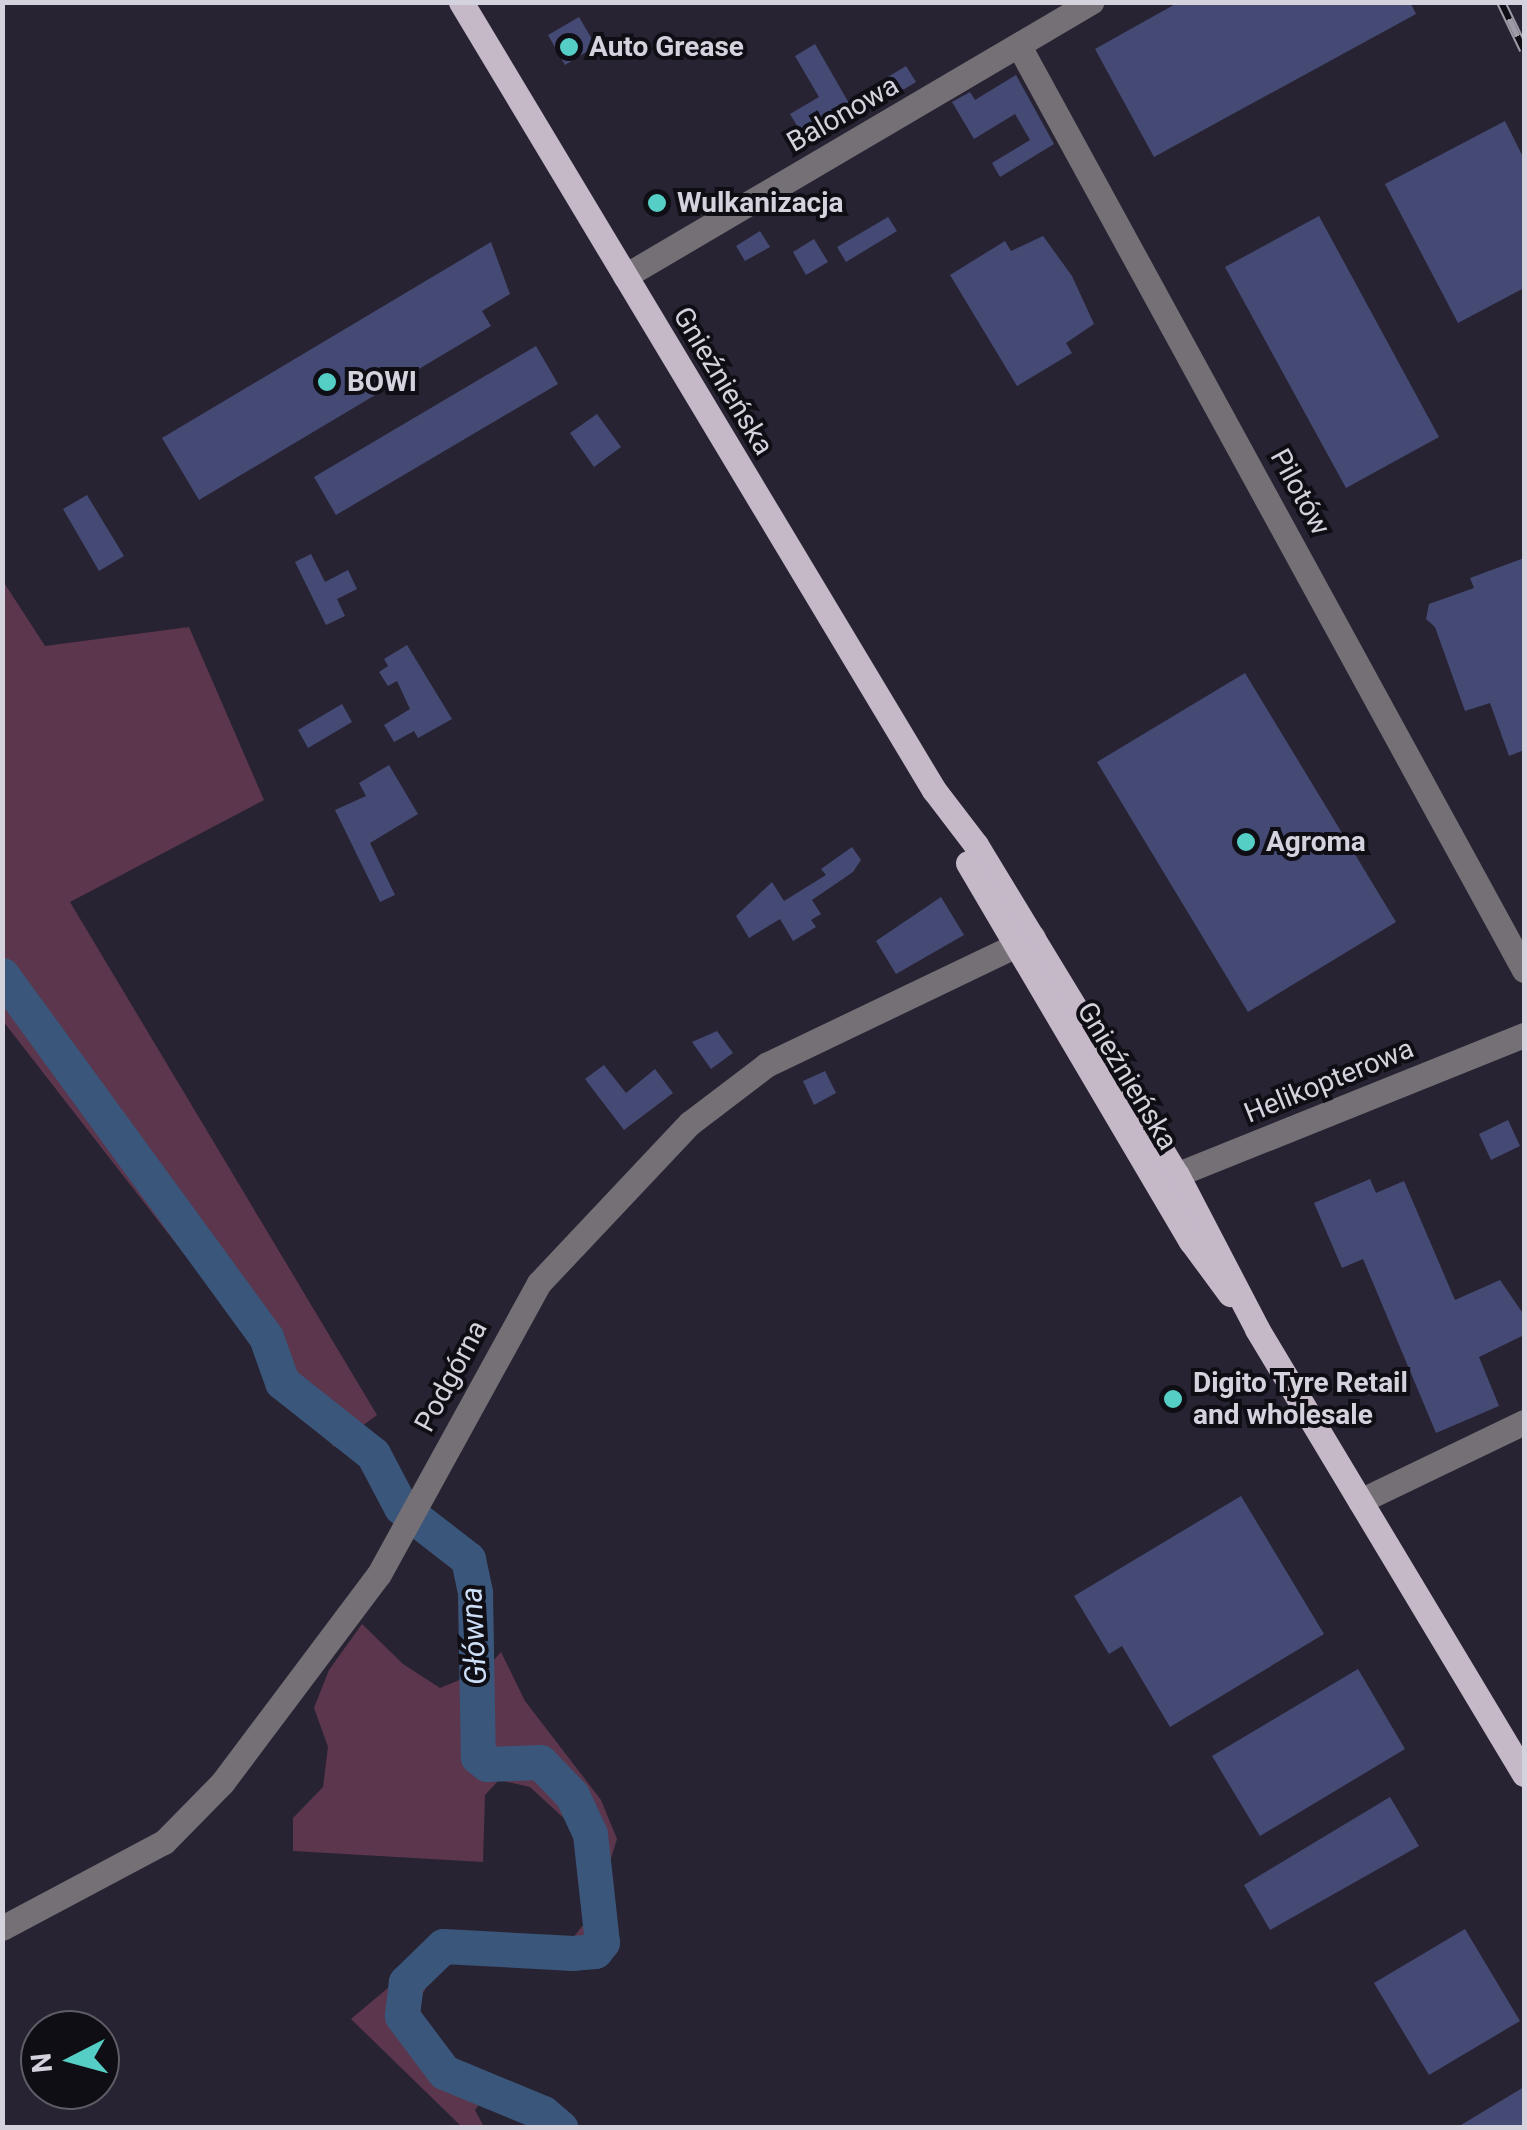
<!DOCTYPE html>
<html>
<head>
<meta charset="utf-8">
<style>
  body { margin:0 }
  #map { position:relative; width:1527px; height:2130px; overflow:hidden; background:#282333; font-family:Roboto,sans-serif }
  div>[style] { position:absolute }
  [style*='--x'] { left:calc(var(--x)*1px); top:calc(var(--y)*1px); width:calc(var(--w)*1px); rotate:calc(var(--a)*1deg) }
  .green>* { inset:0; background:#5b364c }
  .river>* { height:35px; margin:-17.5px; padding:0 17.5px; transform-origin:17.5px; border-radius:17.5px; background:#3a577b }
  .building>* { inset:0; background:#444a74 }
  .minor>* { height:25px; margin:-12.5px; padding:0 12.5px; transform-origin:12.5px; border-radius:12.5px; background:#756f76 }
  .major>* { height:25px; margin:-12.5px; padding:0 12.5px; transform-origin:12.5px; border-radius:12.5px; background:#c5b9c8 }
  .rail>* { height:10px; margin-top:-5px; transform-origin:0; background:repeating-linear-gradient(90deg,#100e15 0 19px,#9d9aa6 0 38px); box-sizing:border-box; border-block:2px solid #9d9aa6 }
  .dots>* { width:28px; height:28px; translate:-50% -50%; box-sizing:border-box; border:5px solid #100e15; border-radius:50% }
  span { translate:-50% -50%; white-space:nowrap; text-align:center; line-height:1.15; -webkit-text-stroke:8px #100e15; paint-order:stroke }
  .poi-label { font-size:28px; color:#d4d2dc; font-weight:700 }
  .left { translate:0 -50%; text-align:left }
  .street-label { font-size:28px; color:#d4d2dc }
  .water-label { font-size:30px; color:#ccdff7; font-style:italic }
  .frame { position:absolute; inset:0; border:5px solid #d4d2dc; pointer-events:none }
  .north { position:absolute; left:20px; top:2010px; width:100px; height:100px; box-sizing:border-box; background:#100e15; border:2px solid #5e5c65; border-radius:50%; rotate:264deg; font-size:28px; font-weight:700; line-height:40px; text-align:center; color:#d4d2dc }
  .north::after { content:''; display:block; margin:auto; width:35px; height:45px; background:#55cec5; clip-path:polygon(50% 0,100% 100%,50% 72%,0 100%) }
</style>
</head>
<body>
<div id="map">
  <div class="green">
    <div style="clip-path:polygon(3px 581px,45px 646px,189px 627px,264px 800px,70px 902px,377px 1415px,334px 1447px,3px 1021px)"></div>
    <div style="clip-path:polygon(362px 1624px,403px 1664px,440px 1688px,486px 1669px,501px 1652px,525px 1701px,601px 1800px,617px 1839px,607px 1871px,611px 1950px,598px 1963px,456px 1961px,434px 1975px,420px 1998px,421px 2019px,438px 2051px,460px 2071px,555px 2110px,576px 2127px,546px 2127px,531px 2114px,482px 2101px,475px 2110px,484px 2127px,462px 2127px,351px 2019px,446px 1939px,572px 1939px,591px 1915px,582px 1835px,530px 1787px,499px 1780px,485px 1795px,483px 1862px,293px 1851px,293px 1818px,323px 1787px,328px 1747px,314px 1708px,329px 1670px)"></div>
  </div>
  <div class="river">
    <div style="--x:2;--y:975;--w:448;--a:53.9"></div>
    <div style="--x:266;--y:1337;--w:48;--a:70.4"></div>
    <div style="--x:282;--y:1382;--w:116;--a:38.4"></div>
    <div style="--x:373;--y:1454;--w:60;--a:62.2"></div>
    <div style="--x:401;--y:1507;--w:85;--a:37.8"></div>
    <div style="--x:468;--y:1559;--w:35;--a:78"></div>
    <div style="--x:475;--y:1593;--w:164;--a:89"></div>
    <div style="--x:478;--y:1757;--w:11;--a:38"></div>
    <div style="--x:487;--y:1764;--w:53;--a:-2.2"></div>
    <div style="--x:540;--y:1762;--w:46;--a:45.9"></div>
    <div style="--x:572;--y:1795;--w:43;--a:65.2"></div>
    <div style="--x:590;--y:1834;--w:109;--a:83.7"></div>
    <div style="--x:602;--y:1942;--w:11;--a:128"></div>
    <div style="--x:595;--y:1951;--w:22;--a:175"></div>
    <div style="--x:573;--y:1953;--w:130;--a:-176.9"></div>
    <div style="--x:443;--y:1946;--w:52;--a:135.8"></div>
    <div style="--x:406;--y:1982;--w:34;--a:97"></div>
    <div style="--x:402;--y:2016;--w:70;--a:53.1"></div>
    <div style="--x:444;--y:2072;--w:107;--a:22.5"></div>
    <div style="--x:543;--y:2113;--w:23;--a:40"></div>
  </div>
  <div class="building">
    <div style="clip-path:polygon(1179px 2px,1410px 2px,1416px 14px,1154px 157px,1095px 49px)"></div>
    <div style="clip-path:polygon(579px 17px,596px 46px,565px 65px,548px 35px)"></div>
    <div style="clip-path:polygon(815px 44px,850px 105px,820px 122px,826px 133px,808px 144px,790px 114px,819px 97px,795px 56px)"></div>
    <div style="clip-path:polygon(906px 66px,916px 82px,868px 111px,858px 95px)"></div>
    <div style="clip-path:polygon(1016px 75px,1054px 144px,1000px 177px,992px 163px,1030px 140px,1015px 114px,974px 139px,952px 102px,970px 92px,975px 100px)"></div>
    <div style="clip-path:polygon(1505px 121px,1524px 159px,1524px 288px,1458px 323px,1385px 184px)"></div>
    <div style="clip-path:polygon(1319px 216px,1439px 437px,1346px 488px,1225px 267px)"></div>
    <div style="clip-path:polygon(888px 217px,897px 231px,846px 262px,837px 247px)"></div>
    <div style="clip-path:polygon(760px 231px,770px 247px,745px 261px,736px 246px)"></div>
    <div style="clip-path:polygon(1043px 236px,1072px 276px,1094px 324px,1066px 343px,1072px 353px,1017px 386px,950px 275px,1005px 241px,1011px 251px)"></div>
    <div style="clip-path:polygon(814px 239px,828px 262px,806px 275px,793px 252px)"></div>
    <div style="clip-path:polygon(491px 242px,510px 294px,482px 311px,491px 326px,199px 500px,162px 438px)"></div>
    <div style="clip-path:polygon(536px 346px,558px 384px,336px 515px,314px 477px)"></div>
    <div style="clip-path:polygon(597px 414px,621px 447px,594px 467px,570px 433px)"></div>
    <div style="clip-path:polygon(87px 495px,124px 556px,99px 571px,63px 509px)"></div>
    <div style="clip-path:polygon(311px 554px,325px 582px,348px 570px,357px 589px,337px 599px,345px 616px,326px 625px,295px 562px)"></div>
    <div style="clip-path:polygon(1524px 558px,1524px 750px,1509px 756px,1490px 703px,1465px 711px,1435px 627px,1426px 619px,1429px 604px,1474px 588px,1470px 578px)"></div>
    <div style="clip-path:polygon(407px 645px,452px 719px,418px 738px,414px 731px,394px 742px,384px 725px,410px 709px,397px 681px,388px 686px,379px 672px,388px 666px,384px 659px)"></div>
    <div style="clip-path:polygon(1245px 673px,1396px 922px,1248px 1012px,1097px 762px)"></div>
    <div style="clip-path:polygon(342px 704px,352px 722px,308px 748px,298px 730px)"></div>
    <div style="clip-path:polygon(389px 765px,418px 814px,370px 843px,395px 895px,380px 902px,335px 810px,366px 796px,359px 783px)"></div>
    <div style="clip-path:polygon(852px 847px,861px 860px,853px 872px,812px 900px,821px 914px,811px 920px,816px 927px,793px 941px,780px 919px,749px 938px,736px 916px,772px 882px,784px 901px,826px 875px,821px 869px)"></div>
    <div style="clip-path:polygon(941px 897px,964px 935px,896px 974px,876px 941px)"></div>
    <div style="clip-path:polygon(717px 1031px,733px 1053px,711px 1069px,692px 1042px)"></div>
    <div style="clip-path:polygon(604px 1065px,626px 1093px,655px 1069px,673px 1093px,624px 1130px,585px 1079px)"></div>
    <div style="clip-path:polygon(825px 1071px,836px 1093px,814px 1105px,803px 1081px)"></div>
    <div style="clip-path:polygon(1508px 1120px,1520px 1146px,1491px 1160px,1479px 1134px)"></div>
    <div style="clip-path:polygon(1370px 1179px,1376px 1193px,1404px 1181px,1455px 1300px,1500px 1280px,1524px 1315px,1524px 1335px,1479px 1357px,1499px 1406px,1436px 1433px,1363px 1259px,1342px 1268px,1314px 1203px)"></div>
    <div style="clip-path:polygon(1241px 1496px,1324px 1634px,1170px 1727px,1122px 1646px,1109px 1654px,1074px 1596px)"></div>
    <div style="clip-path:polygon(1358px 1669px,1405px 1749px,1260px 1836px,1212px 1756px)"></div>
    <div style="clip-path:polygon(1390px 1797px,1419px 1846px,1270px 1930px,1244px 1885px)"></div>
    <div style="clip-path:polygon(1465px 1929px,1520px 2021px,1429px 2075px,1374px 1983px)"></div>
    <div style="clip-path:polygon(1524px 2087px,1524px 2124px,1518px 2128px,1456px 2128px)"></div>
  </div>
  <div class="minor">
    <div style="--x:1019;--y:46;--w:1053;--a:61.34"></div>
    <div style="--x:625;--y:276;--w:541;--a:-30.45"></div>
    <div style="--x:1158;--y:1182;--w:394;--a:-21.9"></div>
    <div style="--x:1360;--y:1501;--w:182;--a:-25.7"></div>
    <div style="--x:2;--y:1928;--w:183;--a:-28"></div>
    <div style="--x:164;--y:1842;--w:83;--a:-45.5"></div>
    <div style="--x:222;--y:1783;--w:261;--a:-53.1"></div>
    <div style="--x:379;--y:1574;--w:332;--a:-61.2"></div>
    <div style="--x:539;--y:1283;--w:220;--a:-46.7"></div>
    <div style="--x:690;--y:1123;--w:96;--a:-37.3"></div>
    <div style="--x:766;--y:1065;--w:296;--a:-25.6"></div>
  </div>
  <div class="major">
    <div style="--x:461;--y:2;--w:919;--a:59.03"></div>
    <div style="--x:934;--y:790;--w:69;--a:52.6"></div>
    <div style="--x:976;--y:845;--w:386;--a:58.7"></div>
    <div style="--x:1177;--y:1175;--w:174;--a:62.5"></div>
    <div style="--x:1257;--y:1329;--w:519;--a:59.04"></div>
    <div style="--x:968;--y:863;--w:439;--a:59.5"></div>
    <div style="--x:1191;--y:1241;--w:66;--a:53.7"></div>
  </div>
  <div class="rail">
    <div style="--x:1501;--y:2;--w:53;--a:64.4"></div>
  </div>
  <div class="dots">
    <div style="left:569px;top:47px;background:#55cec5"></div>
    <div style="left:657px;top:203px;background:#55cec5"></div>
    <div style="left:327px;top:382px;background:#55cec5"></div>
    <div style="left:1246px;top:842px;background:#55cec5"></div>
    <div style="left:1173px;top:1399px;background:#55cec5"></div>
  </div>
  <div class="poi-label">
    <span class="left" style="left:589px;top:47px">Auto Grease</span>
    <span class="left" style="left:677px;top:203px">Wulkanizacja</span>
    <span class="left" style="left:347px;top:382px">BOWI</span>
    <span class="left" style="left:1266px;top:842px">Agroma</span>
    <span class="left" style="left:1193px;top:1399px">Digito Tyre Retail<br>and wholesale</span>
  </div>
  <div class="street-label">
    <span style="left:843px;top:114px;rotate:-30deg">Balonowa</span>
    <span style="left:723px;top:381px;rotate:59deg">Gnieźnieńska</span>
    <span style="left:1300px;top:492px;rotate:61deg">Pilotów</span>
    <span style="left:1127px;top:1076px;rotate:59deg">Gnieźnieńska</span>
    <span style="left:1329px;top:1081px;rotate:-22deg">Helikopterowa</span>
    <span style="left:451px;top:1376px;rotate:-62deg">Podgórna</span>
  </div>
  <div class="water-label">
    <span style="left:474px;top:1636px;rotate:-93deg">Główna</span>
  </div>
  <div class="frame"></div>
  <div class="north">N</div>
</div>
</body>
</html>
